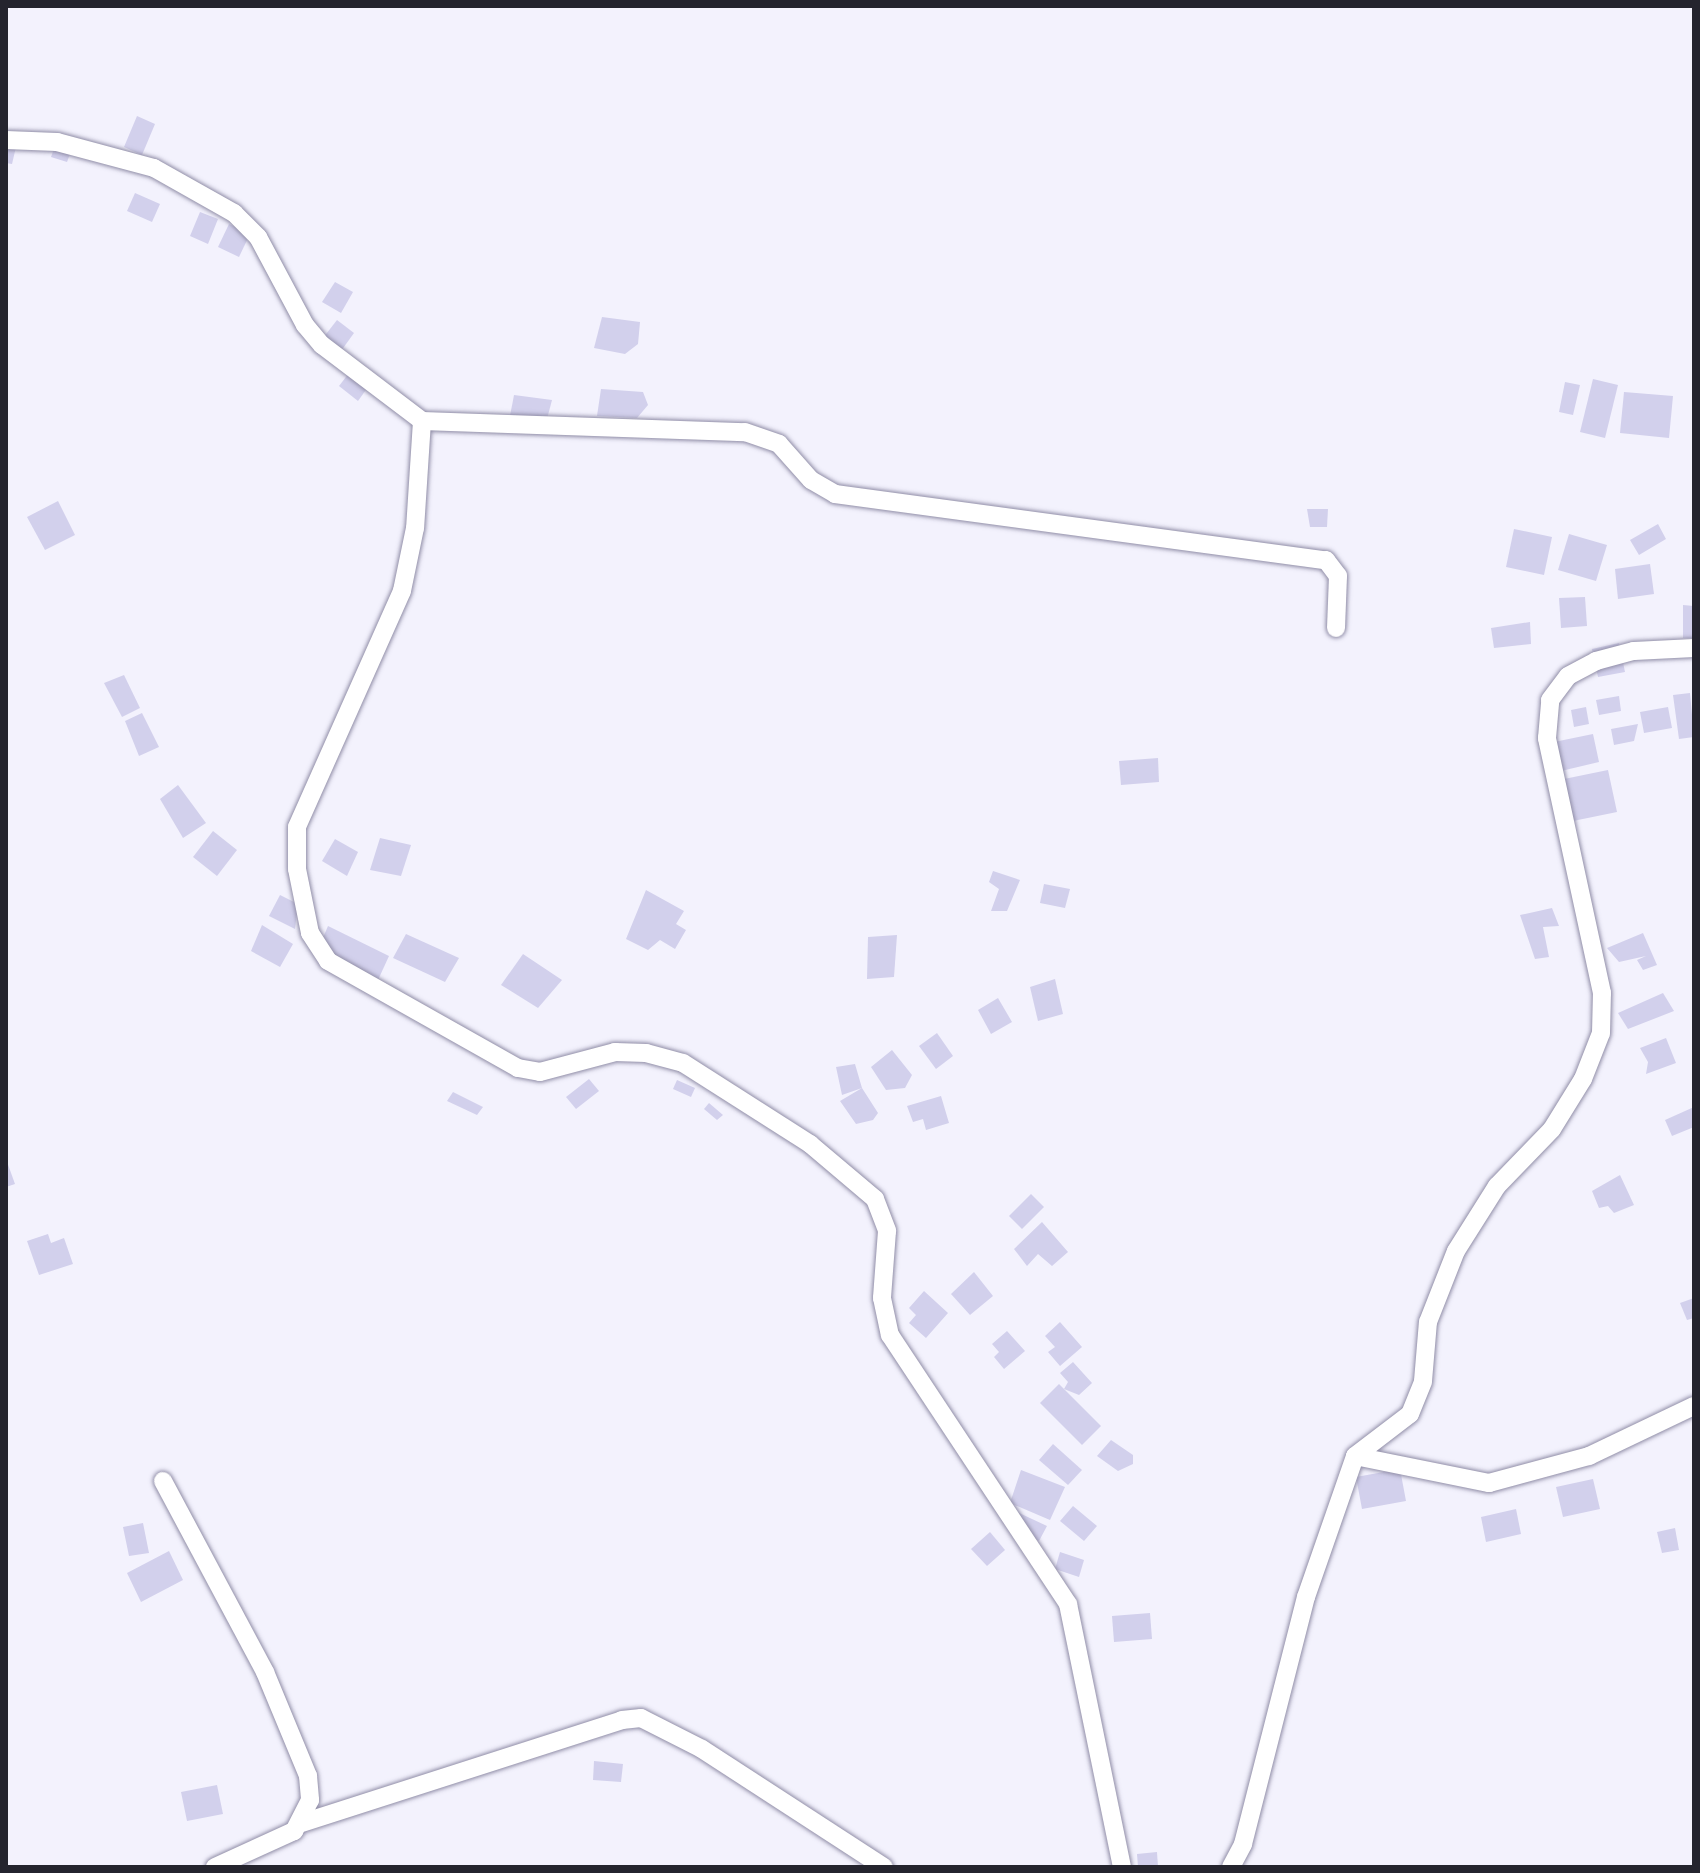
<!DOCTYPE html>
<html>
<head>
<meta charset="utf-8">
<style>
  body { margin:0 }
  #map { position:relative; width:1700px; height:1873px; overflow:hidden; background:#f3f2fd; font-family:"Nunito Sans",sans-serif }
  div>[style] { position:absolute }
  [style*='--x'] { left:calc(var(--x)*1px); top:calc(var(--y)*1px); width:calc(var(--w)*1px); rotate:calc(var(--a)*1deg) }
  .building>* { inset:0; background:#d2d0ec }
  .roads { filter:drop-shadow(0 0 2px #908da7) drop-shadow(0 0 2px #908da7) }
  .street>* { height:18px; margin:-9px; padding:0 9px; transform-origin:9px; border-radius:9px; background:#fff }
  span { translate:-50% -50%; white-space:nowrap; text-align:center; line-height:1.15; -webkit-text-stroke:6px #fff; paint-order:stroke }
  .frame { position:absolute; inset:0; border:8px solid #24242e; pointer-events:none }
</style>
</head>
<body>
<div id="map">
  <div class="building">
    <div style="clip-path:polygon(137px 116px,155px 124px,142px 155px,124px 147px)"></div>
    <div style="clip-path:polygon(6px 145px,16px 147px,12px 164px,6px 163px)"></div>
    <div style="clip-path:polygon(55px 146px,71px 151px,67px 162px,51px 157px)"></div>
    <div style="clip-path:polygon(135px 193px,160px 204px,152px 222px,127px 211px)"></div>
    <div style="clip-path:polygon(200px 212px,218px 219px,208px 244px,190px 236px)"></div>
    <div style="clip-path:polygon(229px 224px,250px 234px,239px 257px,218px 247px)"></div>
    <div style="clip-path:polygon(335px 282px,353px 292px,341px 313px,322px 302px)"></div>
    <div style="clip-path:polygon(602px 317px,640px 322px,638px 344px,625px 354px,594px 348px)"></div>
    <div style="clip-path:polygon(337px 320px,354px 333px,341px 351px,323px 338px)"></div>
    <div style="clip-path:polygon(349px 373px,368px 387px,358px 401px,339px 386px)"></div>
    <div style="clip-path:polygon(1593px 379px,1618px 385px,1605px 438px,1580px 432px)"></div>
    <div style="clip-path:polygon(1565px 382px,1580px 385px,1573px 415px,1559px 412px)"></div>
    <div style="clip-path:polygon(601px 389px,643px 392px,648px 405px,637px 418px,597px 416px)"></div>
    <div style="clip-path:polygon(1624px 392px,1673px 396px,1669px 438px,1620px 433px)"></div>
    <div style="clip-path:polygon(514px 395px,552px 400px,547px 419px,510px 416px)"></div>
    <div style="clip-path:polygon(58px 501px,75px 535px,45px 550px,27px 517px)"></div>
    <div style="clip-path:polygon(1307px 509px,1328px 509px,1327px 527px,1310px 527px)"></div>
    <div style="clip-path:polygon(1658px 524px,1666px 539px,1639px 555px,1630px 540px)"></div>
    <div style="clip-path:polygon(1514px 529px,1552px 537px,1544px 575px,1506px 567px)"></div>
    <div style="clip-path:polygon(1569px 534px,1607px 545px,1596px 581px,1558px 570px)"></div>
    <div style="clip-path:polygon(1650px 564px,1654px 594px,1618px 599px,1615px 569px)"></div>
    <div style="clip-path:polygon(1585px 597px,1587px 626px,1561px 628px,1559px 598px)"></div>
    <div style="clip-path:polygon(1683px 605px,1694px 606px,1694px 638px,1683px 638px)"></div>
    <div style="clip-path:polygon(1530px 622px,1531px 644px,1494px 648px,1491px 628px)"></div>
    <div style="clip-path:polygon(1619px 643px,1625px 672px,1598px 677px,1592px 649px)"></div>
    <div style="clip-path:polygon(124px 675px,140px 708px,122px 717px,104px 683px)"></div>
    <div style="clip-path:polygon(1690px 693px,1694px 737px,1679px 739px,1673px 695px)"></div>
    <div style="clip-path:polygon(1619px 696px,1621px 711px,1599px 715px,1596px 700px)"></div>
    <div style="clip-path:polygon(1586px 707px,1589px 724px,1574px 727px,1571px 710px)"></div>
    <div style="clip-path:polygon(1668px 707px,1672px 728px,1644px 733px,1640px 712px)"></div>
    <div style="clip-path:polygon(142px 713px,159px 747px,139px 756px,125px 721px)"></div>
    <div style="clip-path:polygon(1638px 724px,1634px 741px,1614px 745px,1611px 729px)"></div>
    <div style="clip-path:polygon(1593px 734px,1599px 762px,1561px 771px,1554px 742px)"></div>
    <div style="clip-path:polygon(1158px 758px,1159px 782px,1121px 785px,1119px 761px)"></div>
    <div style="clip-path:polygon(1608px 770px,1617px 812px,1573px 821px,1564px 779px)"></div>
    <div style="clip-path:polygon(178px 785px,206px 823px,183px 838px,160px 799px)"></div>
    <div style="clip-path:polygon(213px 831px,237px 850px,217px 876px,193px 857px)"></div>
    <div style="clip-path:polygon(380px 838px,411px 845px,401px 876px,370px 870px)"></div>
    <div style="clip-path:polygon(335px 839px,358px 852px,347px 876px,322px 861px)"></div>
    <div style="clip-path:polygon(993px 871px,1020px 880px,1007px 911px,991px 911px,999px 889px,989px 882px)"></div>
    <div style="clip-path:polygon(1044px 884px,1070px 889px,1065px 908px,1040px 903px)"></div>
    <div style="clip-path:polygon(646px 890px,684px 911px,676px 924px,686px 930px,675px 949px,660px 940px,648px 950px,626px 939px)"></div>
    <div style="clip-path:polygon(280px 895px,298px 904px,295px 929px,269px 916px)"></div>
    <div style="clip-path:polygon(1552px 908px,1559px 926px,1543px 927px,1549px 957px,1535px 959px,1520px 915px)"></div>
    <div style="clip-path:polygon(262px 925px,293px 944px,280px 967px,251px 951px)"></div>
    <div style="clip-path:polygon(328px 926px,389px 956px,378px 980px,319px 947px)"></div>
    <div style="clip-path:polygon(1643px 933px,1657px 965px,1643px 970px,1637px 960px,1646px 956px,1619px 962px,1607px 948px)"></div>
    <div style="clip-path:polygon(406px 934px,459px 958px,445px 982px,393px 958px)"></div>
    <div style="clip-path:polygon(897px 935px,894px 977px,867px 979px,868px 937px)"></div>
    <div style="clip-path:polygon(523px 954px,562px 980px,538px 1008px,501px 985px)"></div>
    <div style="clip-path:polygon(1055px 979px,1063px 1014px,1038px 1021px,1030px 987px)"></div>
    <div style="clip-path:polygon(1663px 993px,1674px 1011px,1628px 1029px,1618px 1013px)"></div>
    <div style="clip-path:polygon(998px 998px,1012px 1022px,991px 1034px,978px 1010px)"></div>
    <div style="clip-path:polygon(937px 1033px,953px 1056px,936px 1069px,919px 1046px)"></div>
    <div style="clip-path:polygon(1666px 1038px,1676px 1063px,1646px 1074px,1648px 1062px,1640px 1048px)"></div>
    <div style="clip-path:polygon(892px 1050px,912px 1075px,905px 1088px,886px 1090px,871px 1067px)"></div>
    <div style="clip-path:polygon(855px 1064px,862px 1088px,878px 1113px,873px 1120px,856px 1124px,840px 1101px,862px 1088px,842px 1095px,836px 1067px)"></div>
    <div style="clip-path:polygon(589px 1079px,599px 1091px,576px 1109px,566px 1097px)"></div>
    <div style="clip-path:polygon(677px 1080px,695px 1088px,691px 1097px,673px 1089px)"></div>
    <div style="clip-path:polygon(453px 1092px,483px 1107px,477px 1115px,447px 1101px)"></div>
    <div style="clip-path:polygon(941px 1096px,949px 1123px,926px 1130px,923px 1119px,913px 1122px,907px 1106px)"></div>
    <div style="clip-path:polygon(709px 1103px,723px 1115px,717px 1120px,704px 1109px)"></div>
    <div style="clip-path:polygon(1694px 1107px,1694px 1127px,1672px 1136px,1665px 1120px)"></div>
    <div style="clip-path:polygon(6px 1159px,15px 1184px,6px 1187px)"></div>
    <div style="clip-path:polygon(1620px 1175px,1634px 1205px,1614px 1213px,1608px 1206px,1599px 1208px,1592px 1191px)"></div>
    <div style="clip-path:polygon(1031px 1194px,1044px 1207px,1022px 1229px,1009px 1216px)"></div>
    <div style="clip-path:polygon(1042px 1222px,1068px 1252px,1052px 1266px,1038px 1254px,1027px 1266px,1014px 1249px)"></div>
    <div style="clip-path:polygon(48px 1234px,51px 1243px,64px 1238px,73px 1264px,39px 1275px,27px 1241px)"></div>
    <div style="clip-path:polygon(974px 1272px,993px 1296px,970px 1315px,951px 1294px)"></div>
    <div style="clip-path:polygon(924px 1291px,948px 1313px,926px 1338px,909px 1323px,916px 1315px,909px 1308px)"></div>
    <div style="clip-path:polygon(1694px 1298px,1694px 1318px,1687px 1320px,1680px 1303px)"></div>
    <div style="clip-path:polygon(1060px 1322px,1082px 1347px,1060px 1366px,1048px 1352px,1055px 1347px,1045px 1336px)"></div>
    <div style="clip-path:polygon(1007px 1331px,1025px 1351px,1004px 1369px,994px 1357px,999px 1352px,992px 1344px)"></div>
    <div style="clip-path:polygon(1073px 1362px,1092px 1383px,1079px 1395px,1064px 1389px,1068px 1382px,1060px 1373px)"></div>
    <div style="clip-path:polygon(1059px 1384px,1101px 1426px,1082px 1445px,1040px 1403px)"></div>
    <div style="clip-path:polygon(1111px 1440px,1133px 1455px,1133px 1464px,1118px 1471px,1097px 1456px)"></div>
    <div style="clip-path:polygon(1053px 1444px,1082px 1470px,1068px 1485px,1039px 1460px)"></div>
    <div style="clip-path:polygon(1400px 1469px,1406px 1501px,1362px 1509px,1356px 1477px)"></div>
    <div style="clip-path:polygon(1021px 1470px,1065px 1487px,1050px 1520px,1010px 1503px)"></div>
    <div style="clip-path:polygon(1593px 1479px,1600px 1509px,1563px 1517px,1556px 1487px)"></div>
    <div style="clip-path:polygon(1073px 1506px,1097px 1526px,1084px 1541px,1060px 1521px)"></div>
    <div style="clip-path:polygon(1516px 1509px,1521px 1534px,1486px 1542px,1481px 1517px)"></div>
    <div style="clip-path:polygon(1015px 1511px,1047px 1526px,1039px 1541px,1033px 1538px)"></div>
    <div style="clip-path:polygon(143px 1523px,149px 1553px,129px 1556px,123px 1527px)"></div>
    <div style="clip-path:polygon(1675px 1528px,1679px 1550px,1662px 1553px,1657px 1532px)"></div>
    <div style="clip-path:polygon(990px 1532px,1005px 1550px,987px 1566px,971px 1549px)"></div>
    <div style="clip-path:polygon(169px 1551px,183px 1580px,141px 1602px,127px 1573px)"></div>
    <div style="clip-path:polygon(1060px 1552px,1084px 1560px,1079px 1577px,1055px 1569px)"></div>
    <div style="clip-path:polygon(1150px 1613px,1152px 1639px,1114px 1642px,1112px 1616px)"></div>
    <div style="clip-path:polygon(594px 1761px,623px 1764px,621px 1782px,593px 1780px)"></div>
    <div style="clip-path:polygon(217px 1785px,223px 1814px,187px 1821px,181px 1792px)"></div>
    <div style="clip-path:polygon(1157px 1852px,1158px 1867px,1138px 1867px,1137px 1854px)"></div>
  </div>
  <div class="roads">
    <div class="street">
      <div style="--x:6;--y:140;--w:51;--a:2.2"></div>
      <div style="--x:57;--y:142;--w:100;--a:15"></div>
      <div style="--x:154;--y:168;--w:92;--a:29.4"></div>
      <div style="--x:234;--y:213;--w:34;--a:45"></div>
      <div style="--x:258;--y:237;--w:100;--a:61.9"></div>
      <div style="--x:305;--y:325;--w:26;--a:50"></div>
      <div style="--x:322;--y:345;--w:126;--a:37.2"></div>
      <div style="--x:422;--y:421;--w:107;--a:93.7"></div>
      <div style="--x:415;--y:528;--w:64;--a:101.7"></div>
      <div style="--x:402;--y:591;--w:258;--a:114"></div>
      <div style="--x:297;--y:827;--w:42;--a:90"></div>
      <div style="--x:297;--y:869;--w:65;--a:78.5"></div>
      <div style="--x:310;--y:933;--w:33;--a:57"></div>
      <div style="--x:328;--y:961;--w:218;--a:29.4"></div>
      <div style="--x:518;--y:1068;--w:22;--a:10"></div>
      <div style="--x:540;--y:1072;--w:78;--a:-14.9"></div>
      <div style="--x:615;--y:1052;--w:31;--a:2"></div>
      <div style="--x:646;--y:1053;--w:38;--a:15"></div>
      <div style="--x:683;--y:1063;--w:151;--a:32.5"></div>
      <div style="--x:810;--y:1144;--w:85;--a:40.2"></div>
      <div style="--x:875;--y:1199;--w:34;--a:69"></div>
      <div style="--x:887;--y:1231;--w:67;--a:94.3"></div>
      <div style="--x:882;--y:1298;--w:38;--a:78"></div>
      <div style="--x:890;--y:1335;--w:323;--a:56.5"></div>
      <div style="--x:1068;--y:1604;--w:268;--a:78.4"></div>
      <div style="--x:422;--y:421;--w:323;--a:2"></div>
      <div style="--x:745;--y:432;--w:36;--a:19"></div>
      <div style="--x:779;--y:444;--w:48;--a:48.4"></div>
      <div style="--x:811;--y:480;--w:28;--a:30"></div>
      <div style="--x:835;--y:494;--w:495;--a:7.7"></div>
      <div style="--x:1326;--y:560;--w:20;--a:53"></div>
      <div style="--x:1338;--y:576;--w:52;--a:92.2"></div>
      <div style="--x:1355;--y:1456;--w:137;--a:11.4"></div>
      <div style="--x:1489;--y:1483;--w:104;--a:-15.1"></div>
      <div style="--x:1589;--y:1456;--w:116;--a:-25.5"></div>
      <div style="--x:163;--y:1481;--w:217;--a:61.9"></div>
      <div style="--x:265;--y:1672;--w:113;--a:67.5"></div>
      <div style="--x:308;--y:1776;--w:24;--a:85"></div>
      <div style="--x:310;--y:1800;--w:35;--a:117"></div>
      <div style="--x:294;--y:1831;--w:87;--a:155.5"></div>
      <div style="--x:302;--y:1823;--w:336;--a:-17.8"></div>
      <div style="--x:622;--y:1720;--w:19;--a:-6"></div>
      <div style="--x:641;--y:1718;--w:68;--a:26.9"></div>
      <div style="--x:702;--y:1749;--w:217;--a:33"></div>
      <div style="--x:1231;--y:1867;--w:26;--a:-62"></div>
      <div style="--x:1243;--y:1844;--w:255;--a:-75.7"></div>
      <div style="--x:1306;--y:1597;--w:149;--a:-70.8"></div>
      <div style="--x:1355;--y:1456;--w:69;--a:-37.4"></div>
      <div style="--x:1410;--y:1414;--w:35;--a:-68"></div>
      <div style="--x:1423;--y:1381;--w:59;--a:-85.2"></div>
      <div style="--x:1428;--y:1322;--w:76;--a:-68.5"></div>
      <div style="--x:1456;--y:1251;--w:77;--a:-57.8"></div>
      <div style="--x:1497;--y:1186;--w:79;--a:-46"></div>
      <div style="--x:1552;--y:1129;--w:59;--a:-58.2"></div>
      <div style="--x:1583;--y:1079;--w:49;--a:-68.6"></div>
      <div style="--x:1601;--y:1033;--w:40;--a:-88.6"></div>
      <div style="--x:1602;--y:993;--w:261;--a:-102.2"></div>
      <div style="--x:1547;--y:738;--w:38;--a:-85"></div>
      <div style="--x:1550;--y:700;--w:30;--a:-53"></div>
      <div style="--x:1568;--y:676;--w:32;--a:-28"></div>
      <div style="--x:1596;--y:661;--w:39;--a:-15"></div>
      <div style="--x:1634;--y:651;--w:60;--a:-2.9"></div>
    </div>
  </div>
  <div class="frame"></div>
</div>
</body>
</html>
